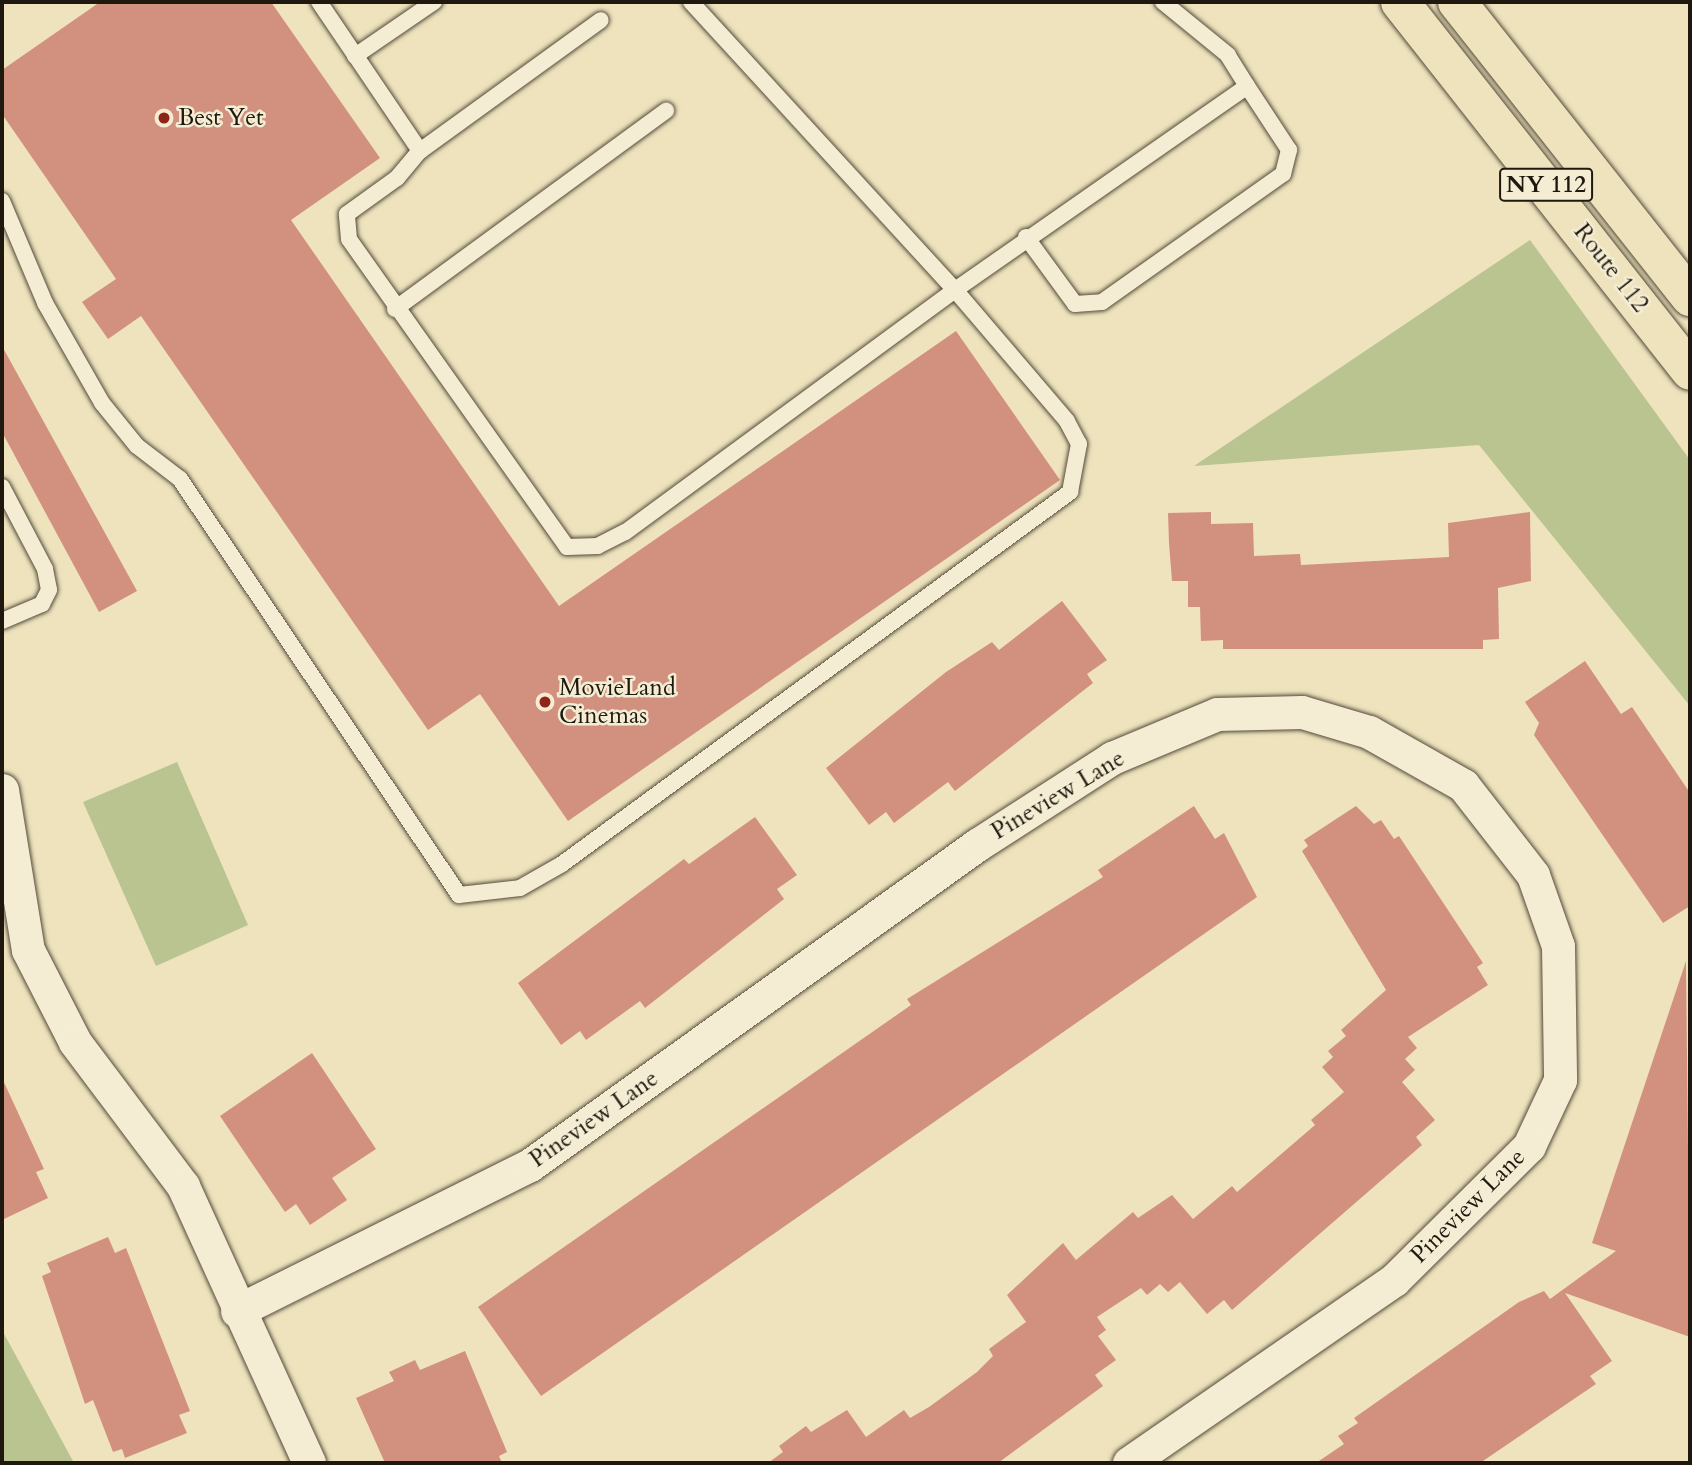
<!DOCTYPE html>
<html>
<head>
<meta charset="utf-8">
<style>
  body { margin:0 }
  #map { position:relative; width:1692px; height:1465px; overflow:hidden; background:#eee3bd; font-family:Cardo,serif }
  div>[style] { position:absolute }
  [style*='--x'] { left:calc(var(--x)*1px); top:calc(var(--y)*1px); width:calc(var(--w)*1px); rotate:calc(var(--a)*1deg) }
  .green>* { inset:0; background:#b9c491 }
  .building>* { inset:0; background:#d2917f }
  .roads { filter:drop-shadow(0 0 2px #534b3a) drop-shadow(0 0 2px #534b3a) }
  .service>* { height:16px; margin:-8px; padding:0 8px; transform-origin:8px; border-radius:8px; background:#f4edd4 }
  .minor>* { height:33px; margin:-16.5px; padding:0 16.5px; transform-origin:16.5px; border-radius:16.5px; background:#f4edd4 }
  .primary>* { height:38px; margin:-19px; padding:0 19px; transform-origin:19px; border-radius:19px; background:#eee3bd }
  .dots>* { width:19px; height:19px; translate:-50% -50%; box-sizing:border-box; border:4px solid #f4edd4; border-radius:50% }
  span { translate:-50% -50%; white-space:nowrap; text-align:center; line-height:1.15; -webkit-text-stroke:5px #f4edd4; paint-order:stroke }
  .shield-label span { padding:2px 5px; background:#f4edd4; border:2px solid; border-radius:5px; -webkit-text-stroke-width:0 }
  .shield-label { font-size:23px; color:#1f180e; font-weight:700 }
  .poi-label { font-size:24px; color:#1f180e }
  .left { translate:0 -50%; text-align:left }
  .street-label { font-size:24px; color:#1f180e }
  .frame { position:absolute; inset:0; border:4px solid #1f180e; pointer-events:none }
</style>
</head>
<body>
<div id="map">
  <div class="green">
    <div style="clip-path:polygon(1530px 240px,1690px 460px,1690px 706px,1479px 445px,1194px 466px)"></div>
    <div style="clip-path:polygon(177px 762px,248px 925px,156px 966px,83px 802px)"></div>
    <div style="clip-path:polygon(2px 1330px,74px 1463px,2px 1463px)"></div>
  </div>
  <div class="building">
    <div style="clip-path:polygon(100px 2px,271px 2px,380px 158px,291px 220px,559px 606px,956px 331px,1060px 480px,568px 821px,480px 694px,428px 730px,141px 316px,108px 339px,82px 302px,116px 279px,2px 114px,2px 70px)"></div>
    <div style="clip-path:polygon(2px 346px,137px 591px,99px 612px,2px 432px)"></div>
    <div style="clip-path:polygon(1211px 512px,1211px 524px,1253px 523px,1254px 556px,1300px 554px,1301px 565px,1449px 557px,1448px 523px,1530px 512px,1531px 581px,1498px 588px,1499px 639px,1483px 640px,1483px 649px,1223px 649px,1223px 640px,1201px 641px,1200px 607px,1188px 607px,1188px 581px,1172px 581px,1169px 543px,1168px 513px)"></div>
    <div style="clip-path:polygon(1062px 601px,1107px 660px,1087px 674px,1093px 683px,955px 791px,948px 782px,894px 823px,886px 812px,869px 825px,826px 768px,946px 672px,992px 642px,999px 650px)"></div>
    <div style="clip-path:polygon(1585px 661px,1621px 714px,1632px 707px,1690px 793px,1690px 906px,1663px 923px,1534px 735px,1539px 723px,1525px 702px)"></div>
    <div style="clip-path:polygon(1194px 806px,1215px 839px,1224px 833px,1257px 897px,541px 1396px,478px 1307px,911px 1005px,907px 999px,1103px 877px,1098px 870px)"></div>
    <div style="clip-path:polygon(1356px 806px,1374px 824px,1381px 820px,1394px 839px,1399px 836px,1483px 963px,1477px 967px,1488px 985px,1408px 1037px,1417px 1048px,1405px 1059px,1415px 1070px,1402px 1082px,1435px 1120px,1416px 1137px,1422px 1145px,1232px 1310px,1224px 1300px,1207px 1314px,1180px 1282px,1168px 1292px,1160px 1284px,1147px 1295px,1141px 1288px,1097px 1317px,1106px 1330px,1098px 1336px,1116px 1360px,1095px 1375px,1103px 1386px,998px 1463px,768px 1463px,783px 1452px,779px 1446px,806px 1426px,811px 1432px,847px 1410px,866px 1437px,904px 1410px,910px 1418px,929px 1407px,977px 1372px,993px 1356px,989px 1349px,1026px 1322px,1007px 1295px,1063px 1243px,1076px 1260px,1133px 1212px,1138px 1218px,1172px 1195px,1193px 1219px,1232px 1186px,1237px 1192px,1315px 1125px,1311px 1120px,1344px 1092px,1322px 1067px,1333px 1057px,1328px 1051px,1346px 1036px,1341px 1030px,1386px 990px,1302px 851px,1308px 846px,1304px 840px)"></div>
    <div style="clip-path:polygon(755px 817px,797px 875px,777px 889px,784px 899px,645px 1008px,640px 1001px,586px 1040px,580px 1031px,561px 1045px,518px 983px,684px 859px,689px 864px)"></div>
    <div style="clip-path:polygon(1686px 961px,1690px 1337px,1565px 1293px,1612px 1361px,1590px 1376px,1596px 1384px,1480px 1463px,1316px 1463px,1344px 1444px,1338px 1436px,1358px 1423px,1354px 1418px,1519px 1302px,1544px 1291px,1550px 1299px,1616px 1251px,1592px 1243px)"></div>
    <div style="clip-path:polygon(312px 1053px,376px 1149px,332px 1178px,347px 1200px,310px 1225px,296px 1204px,285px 1212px,220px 1116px)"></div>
    <div style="clip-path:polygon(2px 1078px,44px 1169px,36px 1172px,48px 1198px,2px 1220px)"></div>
    <div style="clip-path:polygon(108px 1237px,115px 1253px,126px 1248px,190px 1411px,179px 1415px,187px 1433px,125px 1458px,122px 1449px,113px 1452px,93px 1400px,85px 1404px,42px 1276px,51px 1272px,47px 1263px)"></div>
    <div style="clip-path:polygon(465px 1351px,507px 1452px,499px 1456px,502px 1463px,385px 1463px,356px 1398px,394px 1381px,389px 1372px,415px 1360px,420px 1370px)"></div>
  </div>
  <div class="roads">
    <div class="service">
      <div style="--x:691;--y:2;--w:391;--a:47.5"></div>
      <div style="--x:955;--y:290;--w:356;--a:-34.9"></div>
      <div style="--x:1247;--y:86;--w:36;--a:-122"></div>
      <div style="--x:1228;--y:55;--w:84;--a:-140.8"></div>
      <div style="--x:355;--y:56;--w:96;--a:-34.4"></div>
      <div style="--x:420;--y:151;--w:223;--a:-35.9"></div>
      <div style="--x:2;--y:201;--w:111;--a:67.1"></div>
      <div style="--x:45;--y:303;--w:115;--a:60.3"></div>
      <div style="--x:102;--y:403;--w:55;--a:50.9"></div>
      <div style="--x:137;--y:446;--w:54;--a:37.5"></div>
      <div style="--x:180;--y:479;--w:501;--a:56.15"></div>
      <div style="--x:459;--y:895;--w:61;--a:-6.5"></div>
      <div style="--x:520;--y:888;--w:48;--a:-29.7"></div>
      <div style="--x:562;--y:864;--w:630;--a:-36.21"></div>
      <div style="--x:1070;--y:492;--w:49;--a:-79.4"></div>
      <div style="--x:1079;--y:444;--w:26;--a:-118"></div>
      <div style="--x:1067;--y:421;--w:172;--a:-130.5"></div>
      <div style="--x:955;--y:290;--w:409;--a:143.7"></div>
      <div style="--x:625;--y:532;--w:30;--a:153"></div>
      <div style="--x:598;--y:546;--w:31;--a:178"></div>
      <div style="--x:567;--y:547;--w:377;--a:-125.3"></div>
      <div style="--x:349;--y:239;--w:25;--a:-95"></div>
      <div style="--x:347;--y:214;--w:62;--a:-35.8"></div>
      <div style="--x:397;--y:178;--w:35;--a:-50"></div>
      <div style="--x:420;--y:151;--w:180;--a:-124.1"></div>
      <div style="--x:1026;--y:237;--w:83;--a:53.8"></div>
      <div style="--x:1075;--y:304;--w:27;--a:-4"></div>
      <div style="--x:1102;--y:302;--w:222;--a:-35.3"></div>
      <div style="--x:1283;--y:174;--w:25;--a:-76"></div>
      <div style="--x:1289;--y:150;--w:77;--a:-123.3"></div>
      <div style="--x:395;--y:309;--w:336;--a:-36.2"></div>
      <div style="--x:2;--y:487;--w:93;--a:62.3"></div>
      <div style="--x:45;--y:569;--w:21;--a:79"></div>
      <div style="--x:49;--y:590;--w:16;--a:117"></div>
      <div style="--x:42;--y:604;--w:43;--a:157"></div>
    </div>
    <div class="minor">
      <div style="--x:2;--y:790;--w:162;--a:80.8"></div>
      <div style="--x:28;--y:950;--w:103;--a:62.9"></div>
      <div style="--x:75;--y:1042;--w:180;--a:53.1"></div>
      <div style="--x:183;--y:1186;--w:304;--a:65.5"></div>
      <div style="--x:237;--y:1311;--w:327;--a:-26.5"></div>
      <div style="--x:530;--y:1165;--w:550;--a:-35.6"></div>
      <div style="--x:977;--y:845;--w:161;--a:-32.8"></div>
      <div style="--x:1112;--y:758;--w:114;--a:-22.7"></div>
      <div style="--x:1217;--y:714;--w:85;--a:-1.3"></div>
      <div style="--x:1302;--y:712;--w:70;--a:16.6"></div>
      <div style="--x:1369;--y:732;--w:108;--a:29.4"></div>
      <div style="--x:1463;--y:785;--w:114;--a:52.1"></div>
      <div style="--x:1533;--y:875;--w:75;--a:70.6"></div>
      <div style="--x:1558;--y:946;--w:134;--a:89.1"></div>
      <div style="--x:1560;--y:1080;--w:73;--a:115.2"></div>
      <div style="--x:1529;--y:1146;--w:190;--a:135.2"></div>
      <div style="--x:1394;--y:1280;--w:322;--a:145.4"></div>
    </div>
    <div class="primary">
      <div style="--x:1400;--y:2;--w:469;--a:51.8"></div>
      <div style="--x:1457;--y:2;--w:376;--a:51.7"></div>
    </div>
  </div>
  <div class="dots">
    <div style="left:164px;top:118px;background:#8f2418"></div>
    <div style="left:545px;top:702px;background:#8f2418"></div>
  </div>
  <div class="shield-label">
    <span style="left:1546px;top:185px">NY 112</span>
  </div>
  <div class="poi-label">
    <span class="left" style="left:178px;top:118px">Best Yet</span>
    <span class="left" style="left:559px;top:702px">MovieLand<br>Cinemas</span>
  </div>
  <div class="street-label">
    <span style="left:1611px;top:268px;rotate:52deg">Route 112</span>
    <span style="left:1058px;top:795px;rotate:-31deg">Pineview Lane</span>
    <span style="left:594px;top:1119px;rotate:-35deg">Pineview Lane</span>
    <span style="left:1468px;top:1206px;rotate:-45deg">Pineview Lane</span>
  </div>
  <div class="frame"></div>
</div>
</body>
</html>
